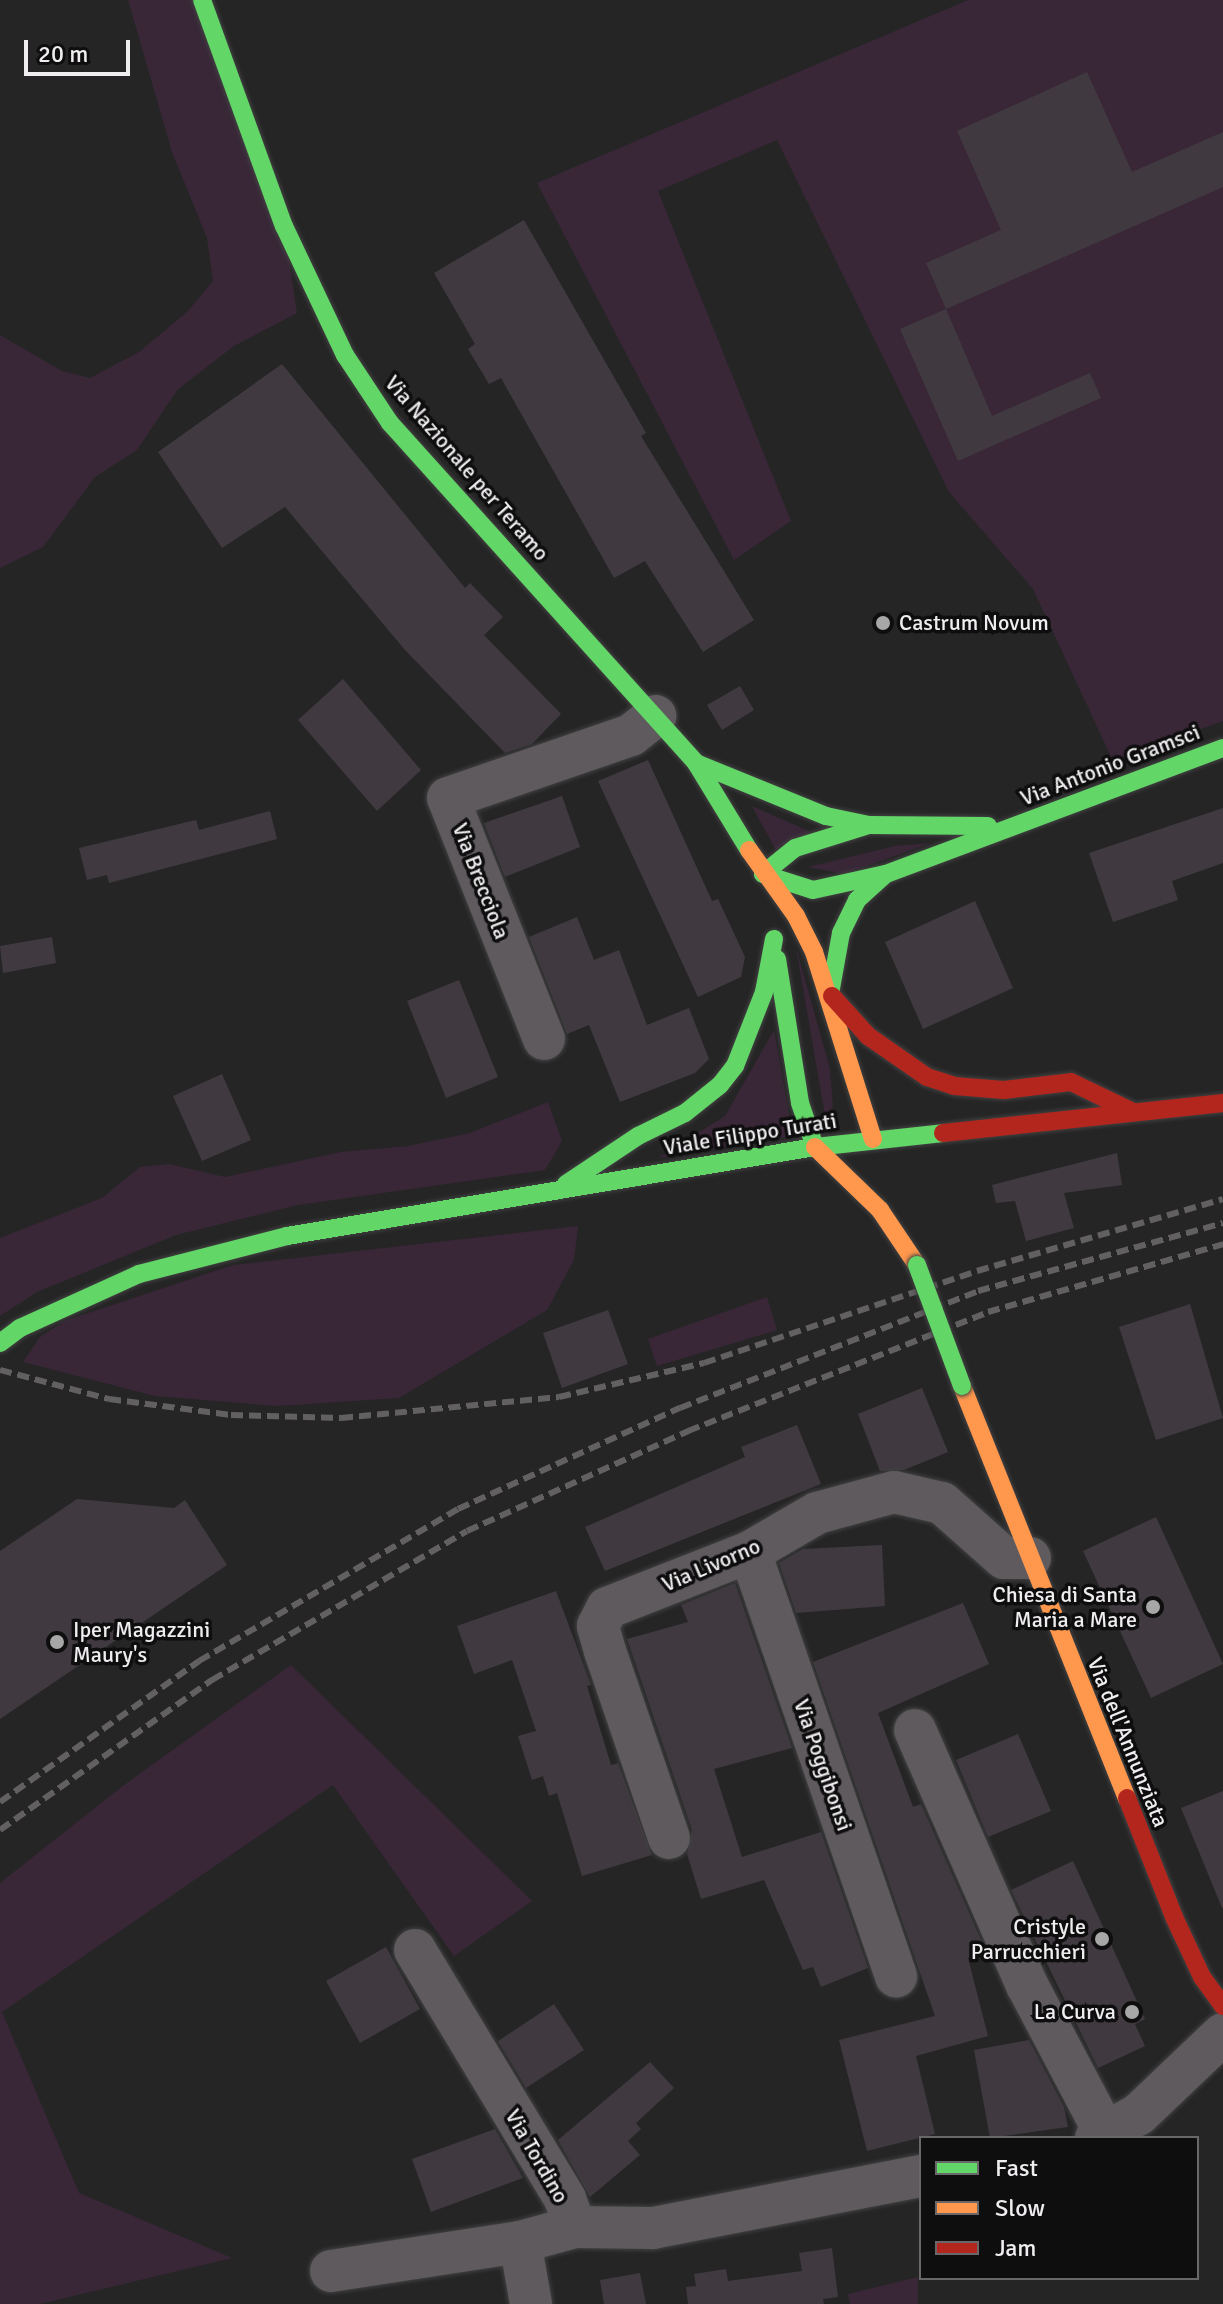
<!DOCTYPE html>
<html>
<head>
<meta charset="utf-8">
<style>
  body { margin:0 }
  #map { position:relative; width:1223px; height:2304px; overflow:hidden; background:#252525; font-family:Signika,sans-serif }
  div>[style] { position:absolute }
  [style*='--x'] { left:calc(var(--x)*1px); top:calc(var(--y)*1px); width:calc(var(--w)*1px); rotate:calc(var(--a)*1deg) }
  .green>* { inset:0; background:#392738 }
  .building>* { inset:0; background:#403a40 }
  .roads { filter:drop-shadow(0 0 2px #414141) drop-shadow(0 0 2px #414141) }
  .street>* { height:42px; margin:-21px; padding:0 21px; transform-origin:21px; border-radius:21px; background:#5e5a5e }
  .fast>* { height:18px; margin:-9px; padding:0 9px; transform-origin:9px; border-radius:9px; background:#63d668 }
  .slow>* { height:18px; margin:-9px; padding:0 9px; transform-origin:9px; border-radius:9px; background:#ff974d }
  .jam>* { height:18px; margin:-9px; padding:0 9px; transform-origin:9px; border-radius:9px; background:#b3261e }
  .rail>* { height:6px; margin-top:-3px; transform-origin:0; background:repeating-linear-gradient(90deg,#636062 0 12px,transparent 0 18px) }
  .bridges { filter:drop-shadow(0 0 2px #414141) drop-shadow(0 0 2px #414141) }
  .fast-bridge>* { height:18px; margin:-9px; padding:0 9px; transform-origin:9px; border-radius:9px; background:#63d668 }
  .dots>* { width:22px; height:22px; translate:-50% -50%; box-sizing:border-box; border:4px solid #0f0e0f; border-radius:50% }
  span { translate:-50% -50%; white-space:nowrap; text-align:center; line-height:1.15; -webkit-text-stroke:7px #0f0e0f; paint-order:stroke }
  .street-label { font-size:22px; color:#efedef }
  .poi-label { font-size:22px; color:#efedef }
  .left { translate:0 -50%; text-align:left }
  .right { translate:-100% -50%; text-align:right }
  .legend { position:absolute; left:919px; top:2136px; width:280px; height:144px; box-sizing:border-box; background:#0f0e0f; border:2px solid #696769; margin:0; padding:10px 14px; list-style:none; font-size:24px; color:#efedef }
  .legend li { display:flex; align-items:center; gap:16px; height:40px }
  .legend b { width:40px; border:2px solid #696769 }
  .scale { position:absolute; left:24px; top:40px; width:106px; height:36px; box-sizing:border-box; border:4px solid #efedef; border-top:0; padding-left:10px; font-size:24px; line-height:28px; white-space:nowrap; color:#efedef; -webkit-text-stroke:6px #0f0e0f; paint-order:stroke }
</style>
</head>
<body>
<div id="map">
  <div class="green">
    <div style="clip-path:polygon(128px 0,202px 0,284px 226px,297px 313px,234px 346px,178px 389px,137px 450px,95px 477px,43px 547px,0 568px,0 335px,62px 371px,90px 378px,139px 352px,187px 312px,213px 281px,207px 238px,172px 152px)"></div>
    <div style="clip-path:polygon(968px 0,1223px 0,1223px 721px,1113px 761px,1033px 589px,949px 492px,777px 140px,658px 191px,791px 521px,734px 560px,537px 183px)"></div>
    <div style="clip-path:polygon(752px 806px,820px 836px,779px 856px)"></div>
    <div style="clip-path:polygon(931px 843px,844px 874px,808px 867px,895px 846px)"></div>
    <div style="clip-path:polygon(796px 947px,830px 1069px,833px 1107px,825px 1116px)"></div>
    <div style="clip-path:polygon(774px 1030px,793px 1136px,658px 1158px,725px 1116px)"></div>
    <div style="clip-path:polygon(548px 1102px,562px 1141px,545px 1170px,298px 1205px,176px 1235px,37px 1292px,0 1316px,0 1238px,102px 1198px,140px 1167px,169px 1164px,225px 1177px,341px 1152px,408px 1146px,470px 1133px)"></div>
    <div style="clip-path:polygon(578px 1226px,574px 1260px,547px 1310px,399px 1398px,278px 1406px,155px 1396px,23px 1362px,40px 1337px,64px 1321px,233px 1265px)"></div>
    <div style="clip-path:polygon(767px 1297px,777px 1330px,657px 1366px,648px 1339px)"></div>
    <div style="clip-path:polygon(291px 1665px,532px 1901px,454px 1956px,333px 1785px,2px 2012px,79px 2193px,232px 2258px,40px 2304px,0 2304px,0 1883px,124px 1785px)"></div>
    <div style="clip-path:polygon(918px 2277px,918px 2304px,850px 2304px,848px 2294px)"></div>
  </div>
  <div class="building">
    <div style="clip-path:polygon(1087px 72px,1132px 172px,1223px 132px,1223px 187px,946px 309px,926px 263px,1001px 230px,957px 131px)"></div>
    <div style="clip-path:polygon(524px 220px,646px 433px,641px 436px,754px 620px,703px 652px,645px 561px,614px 578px,501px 378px,489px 384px,468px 349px,475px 344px,434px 273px)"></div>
    <div style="clip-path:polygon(946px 309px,992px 416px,1090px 373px,1101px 398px,958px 461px,900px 329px)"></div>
    <div style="clip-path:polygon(282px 364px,465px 588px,470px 583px,503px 617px,484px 635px,561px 714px,532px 744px,505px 753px,405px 650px,285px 507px,222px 548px,158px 452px)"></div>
    <div style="clip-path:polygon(343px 679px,421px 770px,377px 811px,298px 720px)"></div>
    <div style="clip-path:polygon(740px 686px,754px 710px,722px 730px,707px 705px)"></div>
    <div style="clip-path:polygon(648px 760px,712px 901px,718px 899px,745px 957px,741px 977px,698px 997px,598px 781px)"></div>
    <div style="clip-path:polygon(562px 796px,580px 847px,505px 877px,484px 823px)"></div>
    <div style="clip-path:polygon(1223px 808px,1223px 863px,1172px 881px,1178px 900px,1113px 922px,1089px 853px)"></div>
    <div style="clip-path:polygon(270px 811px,277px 839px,109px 883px,107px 875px,87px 880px,79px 848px,196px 820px,199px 830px)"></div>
    <div style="clip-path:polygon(975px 901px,1013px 988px,923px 1029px,885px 942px)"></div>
    <div style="clip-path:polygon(577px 917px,594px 960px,619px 950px,647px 1025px,689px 1008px,709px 1059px,695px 1073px,620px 1102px,589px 1025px,567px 1034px,529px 937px)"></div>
    <div style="clip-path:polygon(52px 937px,56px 963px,3px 973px,0 946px)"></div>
    <div style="clip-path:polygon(459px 980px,498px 1077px,446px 1098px,407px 1001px)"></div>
    <div style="clip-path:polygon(222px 1074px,251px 1140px,202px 1161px,173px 1096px)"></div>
    <div style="clip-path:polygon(1117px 1153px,1122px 1185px,1064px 1193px,1074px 1228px,1026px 1241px,1015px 1201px,996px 1203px,992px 1185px)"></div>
    <div style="clip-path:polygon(1190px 1304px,1223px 1418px,1156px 1440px,1119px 1327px)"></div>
    <div style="clip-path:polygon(608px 1310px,628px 1364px,562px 1388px,543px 1333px)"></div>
    <div style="clip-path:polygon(922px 1388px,948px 1452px,904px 1470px,880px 1471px,858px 1414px)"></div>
    <div style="clip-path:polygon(797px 1425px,821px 1484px,605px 1571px,585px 1527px,745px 1457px,741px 1447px)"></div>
    <div style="clip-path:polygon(77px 1499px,174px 1508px,185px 1500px,227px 1565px,0 1719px,0 1551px)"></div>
    <div style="clip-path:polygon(1156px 1517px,1223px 1664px,1151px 1698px,1083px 1551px)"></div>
    <div style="clip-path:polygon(882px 1545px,885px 1606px,796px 1613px,779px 1563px,803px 1549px)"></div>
    <div style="clip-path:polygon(735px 1583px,792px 1748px,714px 1769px,742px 1857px,821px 1832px,868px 1968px,821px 1987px,813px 1967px,803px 1970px,764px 1880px,701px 1899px,687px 1854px,692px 1830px,627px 1639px,688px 1622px,681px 1605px)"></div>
    <div style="clip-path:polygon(556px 1591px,591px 1685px,587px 1686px,611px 1765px,618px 1763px,652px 1855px,582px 1876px,557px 1793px,549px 1796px,543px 1776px,532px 1780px,518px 1736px,536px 1731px,512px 1660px,474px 1674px,457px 1626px)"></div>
    <div style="clip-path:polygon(963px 1603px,989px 1664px,878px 1713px,913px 1807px,921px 1804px,985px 1949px,968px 1958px,988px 2036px,916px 2056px,935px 2134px,867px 2151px,839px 2040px,935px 2016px,813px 1662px)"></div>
    <div style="clip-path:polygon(1018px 1734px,1051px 1811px,988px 1837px,956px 1760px)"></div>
    <div style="clip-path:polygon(1223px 1791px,1223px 1908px,1222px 1908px,1181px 1808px)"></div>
    <div style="clip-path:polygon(1073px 1861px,1145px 2019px,1135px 2024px,1145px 2046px,1098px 2068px,1011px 1890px)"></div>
    <div style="clip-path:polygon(386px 1947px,420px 2009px,360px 2043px,326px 1981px)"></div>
    <div style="clip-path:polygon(554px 2004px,584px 2050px,526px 2088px,498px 2041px)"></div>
    <div style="clip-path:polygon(1029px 2040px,1064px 2107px,1068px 2127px,990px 2138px,974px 2050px)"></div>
    <div style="clip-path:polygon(650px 2062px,674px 2088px,636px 2123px,641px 2129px,628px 2141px,640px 2155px,590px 2197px,558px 2140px)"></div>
    <div style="clip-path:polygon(495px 2129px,523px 2178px,431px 2212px,412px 2159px)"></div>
    <div style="clip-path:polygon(832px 2248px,838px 2297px,823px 2299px,824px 2304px,688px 2304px,686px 2287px,696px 2286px,694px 2274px,726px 2269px,728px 2281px,802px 2271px,799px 2253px)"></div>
    <div style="clip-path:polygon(640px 2273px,646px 2304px,604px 2304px,600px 2280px)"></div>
  </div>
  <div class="roads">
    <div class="street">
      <div style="--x:544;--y:1039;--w:259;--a:-111.7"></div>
      <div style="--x:448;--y:798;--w:194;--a:-19"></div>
      <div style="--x:631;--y:735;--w:31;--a:-38"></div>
      <div style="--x:750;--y:1552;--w:449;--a:71"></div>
      <div style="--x:915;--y:1730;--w:279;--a:66.3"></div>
      <div style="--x:1027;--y:1985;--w:170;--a:62.2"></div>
      <div style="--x:669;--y:1838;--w:198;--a:-108.9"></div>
      <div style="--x:605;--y:1651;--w:26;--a:-106"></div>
      <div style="--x:598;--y:1626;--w:20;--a:-63"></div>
      <div style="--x:607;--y:1608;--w:154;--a:-21.4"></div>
      <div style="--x:750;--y:1552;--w:78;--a:-30.2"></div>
      <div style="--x:817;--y:1513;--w:80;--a:-15.3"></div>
      <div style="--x:894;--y:1492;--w:49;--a:12.9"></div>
      <div style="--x:942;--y:1503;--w:83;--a:41.6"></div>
      <div style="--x:1004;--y:1558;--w:26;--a:0"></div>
      <div style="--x:415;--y:1950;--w:291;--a:58.9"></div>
      <div style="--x:565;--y:2199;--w:30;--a:70"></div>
      <div style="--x:1096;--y:2138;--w:49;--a:-29.2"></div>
      <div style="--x:1139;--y:2114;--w:116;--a:-43.6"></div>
      <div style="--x:520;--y:2242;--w:63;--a:79.9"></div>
      <div style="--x:331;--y:2271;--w:191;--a:-8.7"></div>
      <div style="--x:520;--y:2242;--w:57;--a:-15.3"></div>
      <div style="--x:575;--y:2227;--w:78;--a:0.7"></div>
      <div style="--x:653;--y:2228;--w:273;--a:-11"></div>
    </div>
    <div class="fast">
      <div style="--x:202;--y:0;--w:240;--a:70.1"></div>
      <div style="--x:284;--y:226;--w:143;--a:64.7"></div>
      <div style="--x:345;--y:355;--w:82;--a:56.5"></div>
      <div style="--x:390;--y:423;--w:457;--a:48"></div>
      <div style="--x:696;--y:763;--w:102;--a:58.7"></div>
      <div style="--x:696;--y:763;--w:140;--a:22.2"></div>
      <div style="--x:826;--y:816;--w:44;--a:11.8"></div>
      <div style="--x:869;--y:825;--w:119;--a:0.5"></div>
      <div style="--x:869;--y:825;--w:77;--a:162.7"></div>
      <div style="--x:795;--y:848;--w:41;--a:140.9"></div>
      <div style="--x:763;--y:874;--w:52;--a:17.7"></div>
      <div style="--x:813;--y:890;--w:75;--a:-12.4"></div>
      <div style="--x:886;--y:874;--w:360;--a:-20.5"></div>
      <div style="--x:777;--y:959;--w:146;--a:80.9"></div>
      <div style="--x:800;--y:1103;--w:46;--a:71.2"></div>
      <div style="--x:830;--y:994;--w:62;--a:-79.8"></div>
      <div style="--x:841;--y:933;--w:37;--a:-64"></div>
      <div style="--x:857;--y:900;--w:39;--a:-42"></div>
      <div style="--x:566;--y:1184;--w:87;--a:-33.7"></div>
      <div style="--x:638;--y:1136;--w:52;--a:-26.1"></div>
      <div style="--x:685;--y:1113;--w:45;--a:-38.7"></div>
      <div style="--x:720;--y:1085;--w:24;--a:-52"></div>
      <div style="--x:735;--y:1066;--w:79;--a:-68.6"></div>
      <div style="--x:764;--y:992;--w:54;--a:-79.3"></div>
      <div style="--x:0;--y:1343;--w:25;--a:-37"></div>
      <div style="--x:20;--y:1328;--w:131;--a:-24.4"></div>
      <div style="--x:139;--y:1274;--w:153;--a:-14.4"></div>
      <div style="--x:287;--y:1236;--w:535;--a:-9.57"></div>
      <div style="--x:815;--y:1147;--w:129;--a:-6.2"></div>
    </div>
    <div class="slow">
      <div style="--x:749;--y:850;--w:81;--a:54.5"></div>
      <div style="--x:796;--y:916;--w:40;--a:63.4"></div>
      <div style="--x:814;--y:952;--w:196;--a:72.5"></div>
      <div style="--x:815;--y:1147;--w:91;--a:44.1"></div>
      <div style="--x:880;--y:1210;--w:66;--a:56.1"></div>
      <div style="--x:962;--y:1386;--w:444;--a:68.2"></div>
    </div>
    <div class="jam">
      <div style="--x:832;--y:996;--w:54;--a:48"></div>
      <div style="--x:868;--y:1036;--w:72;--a:34.8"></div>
      <div style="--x:927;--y:1077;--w:28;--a:18"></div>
      <div style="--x:954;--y:1086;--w:50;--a:4.6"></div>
      <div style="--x:1004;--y:1090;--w:67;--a:-6.8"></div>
      <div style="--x:1071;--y:1082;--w:67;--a:25.8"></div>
      <div style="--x:943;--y:1133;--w:282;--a:-6.1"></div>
      <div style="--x:1127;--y:1798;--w:128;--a:68.4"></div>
      <div style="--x:1174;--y:1917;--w:66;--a:65"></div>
      <div style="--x:1202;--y:1977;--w:36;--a:54"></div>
    </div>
  </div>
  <div class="rail">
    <div style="--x:0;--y:1370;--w:113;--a:14.9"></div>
    <div style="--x:109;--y:1399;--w:123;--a:7.5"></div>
    <div style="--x:231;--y:1415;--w:110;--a:1.6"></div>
    <div style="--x:341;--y:1418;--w:219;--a:-5.5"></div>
    <div style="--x:559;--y:1397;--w:149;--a:-13.2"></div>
    <div style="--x:704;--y:1363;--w:288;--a:-18.6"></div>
    <div style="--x:977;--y:1271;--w:256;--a:-16.3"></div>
    <div style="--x:0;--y:1802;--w:244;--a:-35.3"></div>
    <div style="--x:199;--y:1661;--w:300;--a:-30.4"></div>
    <div style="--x:458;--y:1509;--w:244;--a:-24.5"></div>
    <div style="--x:680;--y:1408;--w:320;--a:-21.4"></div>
    <div style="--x:978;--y:1291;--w:254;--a:-15.5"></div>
    <div style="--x:0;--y:1830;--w:260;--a:-35.3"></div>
    <div style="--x:212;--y:1680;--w:295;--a:-30.3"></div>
    <div style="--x:467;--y:1531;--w:243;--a:-24.3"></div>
    <div style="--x:688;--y:1431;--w:323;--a:-21.6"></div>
    <div style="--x:988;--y:1312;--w:245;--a:-16.1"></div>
  </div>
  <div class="bridges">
    <div class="fast-bridge">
      <div style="--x:917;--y:1265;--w:129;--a:69.6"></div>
    </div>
  </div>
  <div class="dots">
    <div style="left:883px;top:623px;background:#a8a7a8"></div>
    <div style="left:1153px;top:1607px;background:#a8a7a8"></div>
    <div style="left:57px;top:1642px;background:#a8a7a8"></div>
    <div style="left:1102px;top:1939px;background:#a8a7a8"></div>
    <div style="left:1132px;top:2012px;background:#a8a7a8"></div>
  </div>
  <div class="street-label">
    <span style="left:467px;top:468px;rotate:49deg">Via Nazionale per Teramo</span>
    <span style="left:1110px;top:765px;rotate:-21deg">Via Antonio Gramsci</span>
    <span style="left:481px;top:881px;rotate:69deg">Via Brecciola</span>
    <span style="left:750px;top:1134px;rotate:-9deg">Viale Filippo Turati</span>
    <span style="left:711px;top:1565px;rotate:-23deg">Via Livorno</span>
    <span style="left:1128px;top:1742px;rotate:68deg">Via dell'Annunziata</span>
    <span style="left:823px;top:1765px;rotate:71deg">Via Poggibonsi</span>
    <span style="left:537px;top:2156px;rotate:60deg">Via Tordino</span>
  </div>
  <div class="poi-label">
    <span class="left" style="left:899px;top:623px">Castrum Novum</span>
    <span class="right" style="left:1137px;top:1607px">Chiesa di Santa<br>Maria a Mare</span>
    <span class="left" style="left:73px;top:1642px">Iper Magazzini<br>Maury's</span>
    <span class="right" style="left:1086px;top:1939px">Cristyle<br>Parrucchieri</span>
    <span class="right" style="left:1116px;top:2012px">La Curva</span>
  </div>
  <ul class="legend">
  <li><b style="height:10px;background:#63d668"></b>Fast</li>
  <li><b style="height:10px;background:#ff974d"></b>Slow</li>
  <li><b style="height:10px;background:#b3261e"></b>Jam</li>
  </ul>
  <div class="scale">20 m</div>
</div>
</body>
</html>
